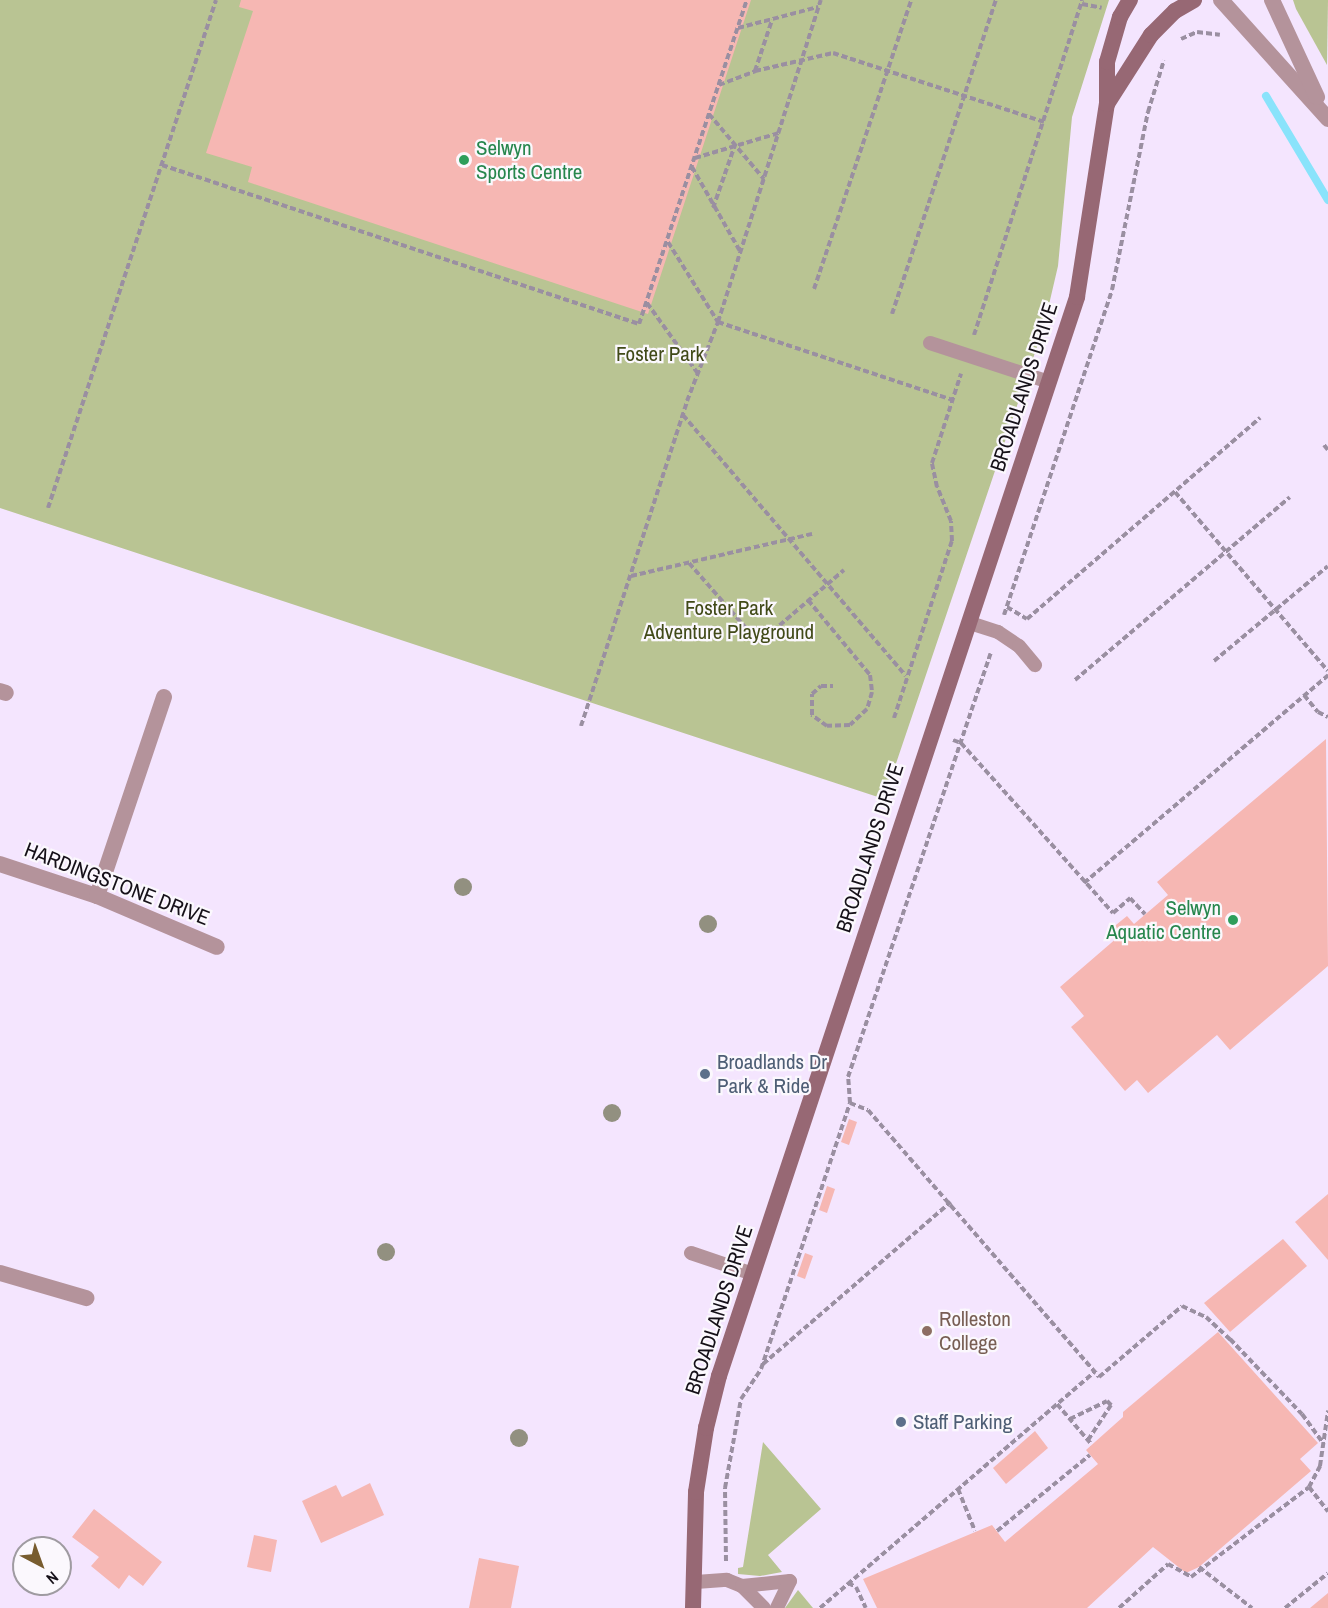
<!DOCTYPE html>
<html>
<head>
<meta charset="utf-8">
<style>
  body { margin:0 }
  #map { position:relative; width:1328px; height:1608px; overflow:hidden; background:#f4e5fe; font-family:"Archivo Narrow",sans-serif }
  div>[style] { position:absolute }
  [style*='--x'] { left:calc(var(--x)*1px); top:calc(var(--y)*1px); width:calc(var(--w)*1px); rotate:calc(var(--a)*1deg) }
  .green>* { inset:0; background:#b9c493 }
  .stream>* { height:8px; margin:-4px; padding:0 4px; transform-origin:4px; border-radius:4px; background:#89e3fb }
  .building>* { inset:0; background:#f6b7b3 }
  .path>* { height:4px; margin-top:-2px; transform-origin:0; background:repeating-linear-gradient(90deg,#9a8fa1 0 6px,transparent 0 9px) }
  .service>* { height:14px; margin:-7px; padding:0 7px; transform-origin:7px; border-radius:7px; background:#b4939b }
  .minor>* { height:16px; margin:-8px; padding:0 8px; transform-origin:8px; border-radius:8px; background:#b4939b }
  .secondary>* { height:16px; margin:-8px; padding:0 8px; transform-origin:8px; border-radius:8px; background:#976874 }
  .path-bridge>* { height:4px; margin-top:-2px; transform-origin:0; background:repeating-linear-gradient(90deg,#9a8fa1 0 6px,transparent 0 9px) }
  .trees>* { width:18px; height:18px; margin:-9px; border-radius:50%; background:#929080 }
  .dots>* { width:16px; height:16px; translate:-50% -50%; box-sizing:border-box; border:3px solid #fbf8fd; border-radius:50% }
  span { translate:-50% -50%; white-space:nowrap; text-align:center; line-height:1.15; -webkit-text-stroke:4.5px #fbf8fd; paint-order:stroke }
  .leisure-label { font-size:21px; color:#27864d }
  .left { translate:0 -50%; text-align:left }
  .right { translate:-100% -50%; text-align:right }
  .park-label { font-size:21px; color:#414a18 }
  .street-label { font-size:21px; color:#151018 }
  .service-label { font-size:21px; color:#4e5e75 }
  .education-label { font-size:21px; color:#785e54 }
  .north { position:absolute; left:12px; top:1536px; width:60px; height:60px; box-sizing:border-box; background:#fbf8fd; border:2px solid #9f9ba1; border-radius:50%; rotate:139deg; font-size:16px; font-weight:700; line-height:24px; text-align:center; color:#151018 }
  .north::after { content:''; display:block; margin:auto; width:21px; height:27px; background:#785c2f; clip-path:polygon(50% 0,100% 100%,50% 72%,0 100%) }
</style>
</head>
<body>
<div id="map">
  <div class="green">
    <div style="clip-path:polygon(0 0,1109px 0,1072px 117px,1058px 266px,1044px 326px,884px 799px,0 508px)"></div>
    <div style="clip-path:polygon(1293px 0,1328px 0,1327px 65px,1296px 9px)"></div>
    <div style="clip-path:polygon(763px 1442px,821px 1509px,768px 1555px,782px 1572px,760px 1576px,738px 1574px,738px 1568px,743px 1567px)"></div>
    <div style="clip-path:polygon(798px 1590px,813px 1608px,785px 1608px)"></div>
  </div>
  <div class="stream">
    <div style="--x:1266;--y:96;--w:121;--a:59.2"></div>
  </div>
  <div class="building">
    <div style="clip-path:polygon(241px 0,751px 0,648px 314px,248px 182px,252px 167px,206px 153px,253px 11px,239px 7px)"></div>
    <div style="clip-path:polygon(1326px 739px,1328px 966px,1230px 1050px,1217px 1035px,1148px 1093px,1137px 1080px,1125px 1091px,1071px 1027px,1084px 1016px,1060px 987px,1118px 937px,1111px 929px,1127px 916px,1134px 924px,1168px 895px,1157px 882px)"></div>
    <div style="clip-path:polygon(849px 1119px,857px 1122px,849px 1145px,841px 1142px)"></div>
    <div style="clip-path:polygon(827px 1186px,835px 1189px,827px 1213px,819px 1210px)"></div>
    <div style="clip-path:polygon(1328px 1194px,1328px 1260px,1295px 1222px)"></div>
    <div style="clip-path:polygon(1283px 1239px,1307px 1266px,1230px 1332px,1204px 1303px)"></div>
    <div style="clip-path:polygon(805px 1253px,813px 1256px,805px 1279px,797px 1276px)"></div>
    <div style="clip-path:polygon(1218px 1332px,1318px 1443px,1300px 1459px,1311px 1471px,1199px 1567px,1186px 1573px,1153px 1547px,1087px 1608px,877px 1608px,863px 1579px,992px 1525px,1005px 1542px,1098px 1464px,1086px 1450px,1123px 1417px,1123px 1412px)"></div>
    <div style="clip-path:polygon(1035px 1431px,1048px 1448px,1006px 1484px,993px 1468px)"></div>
    <div style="clip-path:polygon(370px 1483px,384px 1515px,321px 1543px,302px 1501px,336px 1485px,342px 1497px)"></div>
    <div style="clip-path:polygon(94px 1509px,162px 1562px,143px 1586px,129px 1575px,119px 1589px,91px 1566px,99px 1557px,72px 1537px)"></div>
    <div style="clip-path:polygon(254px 1535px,277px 1540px,271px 1572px,247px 1567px)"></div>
    <div style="clip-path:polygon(479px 1558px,519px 1566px,511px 1608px,469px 1608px)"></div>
    <div style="clip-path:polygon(1328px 1593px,1328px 1608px,1310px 1608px)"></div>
  </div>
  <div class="path">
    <div style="--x:1082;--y:4;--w:20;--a:11"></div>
    <div style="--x:738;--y:28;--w:83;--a:-14.7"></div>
    <div style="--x:1181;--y:39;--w:17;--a:-24"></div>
    <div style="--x:1197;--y:32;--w:23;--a:7"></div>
    <div style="--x:755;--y:71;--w:54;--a:-71.6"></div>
    <div style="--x:719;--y:85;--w:39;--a:-21"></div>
    <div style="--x:755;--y:71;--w:80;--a:-13"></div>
    <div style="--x:833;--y:53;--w:222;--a:18.1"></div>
    <div style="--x:709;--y:114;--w:85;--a:49.8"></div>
    <div style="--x:695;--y:158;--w:88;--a:-16.6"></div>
    <div style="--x:162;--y:165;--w:503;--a:18.43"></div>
    <div style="--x:639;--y:324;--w:342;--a:-71.6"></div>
    <div style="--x:692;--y:167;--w:97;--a:60.3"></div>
    <div style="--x:713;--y:208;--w:67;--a:-70.8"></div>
    <div style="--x:668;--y:242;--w:94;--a:58"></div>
    <div style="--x:718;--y:322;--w:247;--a:18.4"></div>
    <div style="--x:814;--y:289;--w:305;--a:-71.4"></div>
    <div style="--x:647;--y:303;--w:89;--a:54.2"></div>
    <div style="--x:892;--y:314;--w:331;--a:-71.7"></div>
    <div style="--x:974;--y:335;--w:352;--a:-72.1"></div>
    <div style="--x:683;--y:415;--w:343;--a:49.5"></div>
    <div style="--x:1324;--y:445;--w:6;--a:51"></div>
    <div style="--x:1175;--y:492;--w:235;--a:49.5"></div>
    <div style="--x:48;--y:508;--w:535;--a:-71.7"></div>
    <div style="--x:689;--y:563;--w:106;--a:48.8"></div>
    <div style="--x:759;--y:643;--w:112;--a:-40.7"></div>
    <div style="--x:631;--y:576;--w:186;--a:-13.1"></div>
    <div style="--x:808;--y:600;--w:97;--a:50.4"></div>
    <div style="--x:870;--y:675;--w:17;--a:83"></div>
    <div style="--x:872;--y:692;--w:18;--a:106"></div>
    <div style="--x:867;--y:709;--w:23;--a:137"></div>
    <div style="--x:850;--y:725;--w:23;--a:178"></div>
    <div style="--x:827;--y:726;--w:19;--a:-144"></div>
    <div style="--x:812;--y:715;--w:21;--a:-90"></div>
    <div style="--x:812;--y:694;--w:12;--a:-42"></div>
    <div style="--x:821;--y:686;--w:12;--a:0"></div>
    <div style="--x:1007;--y:607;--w:23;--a:31"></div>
    <div style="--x:1027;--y:619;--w:308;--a:-40.8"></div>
    <div style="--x:1004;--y:615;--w:342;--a:-71.6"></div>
    <div style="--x:1112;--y:290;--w:182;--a:-78.6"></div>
    <div style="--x:1148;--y:112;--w:54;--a:-72.9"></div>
    <div style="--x:1214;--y:661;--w:148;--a:-39.8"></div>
    <div style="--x:1075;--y:680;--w:282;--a:-40.4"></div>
    <div style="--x:1304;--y:695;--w:22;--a:51"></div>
    <div style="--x:1318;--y:712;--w:11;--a:27"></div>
    <div style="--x:894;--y:718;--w:186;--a:-71.9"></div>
    <div style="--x:952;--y:541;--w:20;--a:-93"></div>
    <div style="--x:951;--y:521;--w:37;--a:-112"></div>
    <div style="--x:937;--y:487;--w:25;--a:-102"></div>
    <div style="--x:932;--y:463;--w:94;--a:-72"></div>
    <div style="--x:581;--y:726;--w:342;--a:-71.9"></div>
    <div style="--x:687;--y:401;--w:85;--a:-68.6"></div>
    <div style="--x:718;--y:322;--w:338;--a:-72.3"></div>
    <div style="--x:953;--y:740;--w:9;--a:21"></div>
    <div style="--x:961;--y:743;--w:228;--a:48.2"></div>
    <div style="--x:1113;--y:913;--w:23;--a:-41"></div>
    <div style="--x:1130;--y:898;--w:22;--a:47"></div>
    <div style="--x:1084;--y:883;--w:321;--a:-40.4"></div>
    <div style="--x:850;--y:1103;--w:19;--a:21"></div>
    <div style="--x:868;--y:1110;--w:353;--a:49.1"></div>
    <div style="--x:1099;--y:1377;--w:109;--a:-40.5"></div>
    <div style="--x:1182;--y:1306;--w:26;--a:25"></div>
    <div style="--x:1206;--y:1317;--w:33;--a:43"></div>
    <div style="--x:1230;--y:1339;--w:104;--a:46.2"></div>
    <div style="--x:1302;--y:1414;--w:34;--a:54"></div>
    <div style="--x:763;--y:1364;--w:248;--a:-40.8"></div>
    <div style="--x:1057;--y:1404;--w:54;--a:49.5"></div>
    <div style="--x:1070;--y:1419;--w:41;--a:-25.9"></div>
    <div style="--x:1107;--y:1401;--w:6;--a:45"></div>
    <div style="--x:1111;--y:1405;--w:42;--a:123.3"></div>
    <div style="--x:1309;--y:1487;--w:31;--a:52"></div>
    <div style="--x:958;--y:1489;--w:45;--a:68"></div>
    <div style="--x:997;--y:1531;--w:120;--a:-39.3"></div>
    <div style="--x:726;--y:1561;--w:73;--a:-90.8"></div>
    <div style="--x:725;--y:1488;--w:90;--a:-79.8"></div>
    <div style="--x:741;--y:1399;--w:36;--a:-56"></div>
    <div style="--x:761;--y:1369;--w:280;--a:-71.5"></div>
    <div style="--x:850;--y:1103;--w:26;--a:-94"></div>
    <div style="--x:848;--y:1077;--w:447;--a:-71.4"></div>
    <div style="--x:848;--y:1583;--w:9;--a:27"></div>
    <div style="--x:856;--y:1587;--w:23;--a:65"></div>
    <div style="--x:820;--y:1608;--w:362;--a:-40.7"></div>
    <div style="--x:1119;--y:1608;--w:66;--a:-41.9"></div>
    <div style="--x:1168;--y:1564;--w:26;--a:29"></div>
    <div style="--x:1191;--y:1577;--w:148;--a:-37.3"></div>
    <div style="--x:1309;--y:1487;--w:24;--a:-62"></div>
    <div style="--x:1320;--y:1466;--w:56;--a:-81.7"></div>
    <div style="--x:1285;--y:1608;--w:55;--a:-39.1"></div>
  </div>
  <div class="service">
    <div style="--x:930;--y:343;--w:125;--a:18.1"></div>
    <div style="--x:970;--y:623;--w:29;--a:18"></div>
    <div style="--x:998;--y:632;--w:25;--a:34"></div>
    <div style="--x:1019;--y:646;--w:25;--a:50"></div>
    <div style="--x:691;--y:1253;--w:65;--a:18.7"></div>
    <div style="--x:696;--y:1582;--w:31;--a:-4"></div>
    <div style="--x:727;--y:1580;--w:16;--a:22"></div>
    <div style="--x:742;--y:1586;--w:31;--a:45"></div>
    <div style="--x:742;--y:1586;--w:48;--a:-5.9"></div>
    <div style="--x:790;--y:1581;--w:30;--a:116"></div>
  </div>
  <div class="minor">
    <div style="--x:1221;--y:0;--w:160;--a:48"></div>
    <div style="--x:1272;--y:0;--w:107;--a:65.1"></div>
    <div style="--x:0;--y:691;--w:6;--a:18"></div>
    <div style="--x:0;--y:864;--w:102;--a:18.3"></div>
    <div style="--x:97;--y:896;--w:130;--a:23"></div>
    <div style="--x:97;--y:896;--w:210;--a:-71.4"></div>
    <div style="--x:0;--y:1273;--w:90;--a:16.2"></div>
  </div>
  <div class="secondary">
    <div style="--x:1107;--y:104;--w:82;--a:-57.5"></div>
    <div style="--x:1151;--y:35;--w:34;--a:-45"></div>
    <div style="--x:1175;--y:11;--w:22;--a:-30"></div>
    <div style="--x:693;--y:1608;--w:116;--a:-88.5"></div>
    <div style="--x:696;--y:1492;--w:65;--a:-81.1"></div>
    <div style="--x:706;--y:1428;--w:54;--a:-76"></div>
    <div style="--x:719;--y:1376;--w:1137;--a:-71.64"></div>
    <div style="--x:1077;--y:297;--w:195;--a:-81.2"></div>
    <div style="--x:1107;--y:104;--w:42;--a:-90"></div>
    <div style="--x:1107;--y:62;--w:47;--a:-73.9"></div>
    <div style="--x:1120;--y:17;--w:20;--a:-60"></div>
  </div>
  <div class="path-bridge">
    <div style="--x:1199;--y:1567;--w:67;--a:37.7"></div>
  </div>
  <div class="trees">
    <div style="left:463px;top:887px"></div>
    <div style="left:708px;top:924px"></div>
    <div style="left:612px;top:1113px"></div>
    <div style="left:386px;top:1252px"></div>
    <div style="left:519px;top:1438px"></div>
  </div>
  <div class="dots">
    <div style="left:464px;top:160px;background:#2e9e5b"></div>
    <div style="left:1233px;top:920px;background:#2e9e5b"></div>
    <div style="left:705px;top:1074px;background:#5c6f8a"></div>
    <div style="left:927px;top:1331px;background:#8d6e63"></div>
    <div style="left:901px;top:1422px;background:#5c6f8a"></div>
  </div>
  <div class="leisure-label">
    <span class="left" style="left:476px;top:160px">Selwyn<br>Sports Centre</span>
    <span class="right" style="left:1221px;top:920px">Selwyn<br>Aquatic Centre</span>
  </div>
  <div class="park-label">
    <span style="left:660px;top:354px">Foster Park</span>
    <span style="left:729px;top:620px">Foster Park<br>Adventure Playground</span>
  </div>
  <div class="street-label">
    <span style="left:1024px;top:387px;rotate:-72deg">BROADLANDS DRIVE</span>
    <span style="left:870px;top:848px;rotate:-72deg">BROADLANDS DRIVE</span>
    <span style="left:117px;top:884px;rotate:21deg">HARDINGSTONE DRIVE</span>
    <span style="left:719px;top:1310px;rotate:-72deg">BROADLANDS DRIVE</span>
  </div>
  <div class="service-label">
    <span class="left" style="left:717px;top:1074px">Broadlands Dr<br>Park &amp; Ride</span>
    <span class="left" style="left:913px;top:1422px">Staff Parking</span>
  </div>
  <div class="education-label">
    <span class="left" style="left:939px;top:1331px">Rolleston<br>College</span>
  </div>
  <div class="north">N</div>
</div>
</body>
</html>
